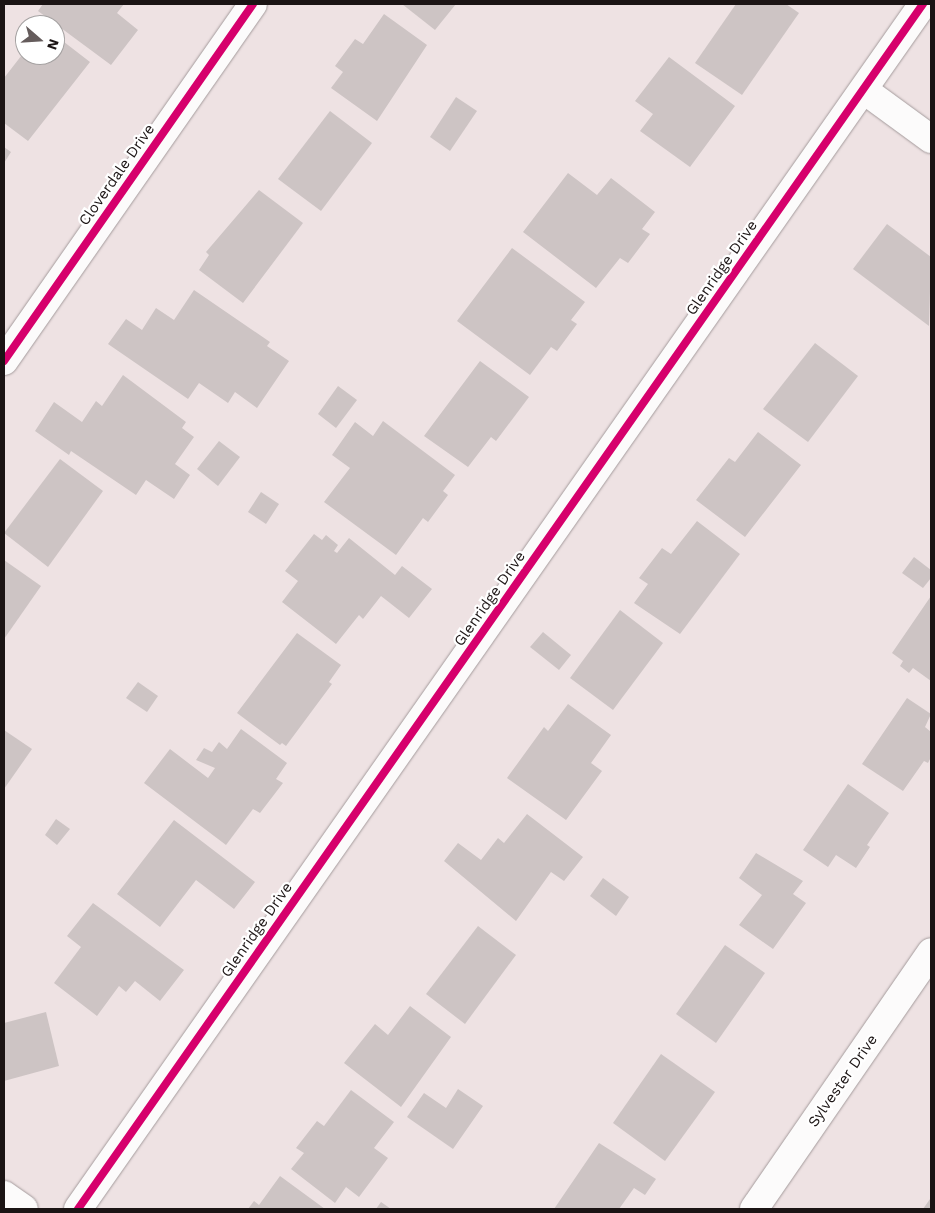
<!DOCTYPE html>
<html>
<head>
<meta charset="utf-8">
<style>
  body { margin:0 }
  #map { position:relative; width:935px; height:1213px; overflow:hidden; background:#eee2e3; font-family:"Work Sans",sans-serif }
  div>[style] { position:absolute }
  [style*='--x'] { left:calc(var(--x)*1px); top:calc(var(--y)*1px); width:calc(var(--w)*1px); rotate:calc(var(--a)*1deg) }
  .building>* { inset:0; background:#cdc4c4 }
  .roads { filter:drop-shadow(0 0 1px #a49b9c) drop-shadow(0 0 1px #a49b9c) }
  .street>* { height:28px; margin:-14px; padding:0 14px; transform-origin:14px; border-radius:14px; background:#fcfbfb }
  .cycleway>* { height:8px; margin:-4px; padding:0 4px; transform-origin:4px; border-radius:4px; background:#d6006c }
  span { translate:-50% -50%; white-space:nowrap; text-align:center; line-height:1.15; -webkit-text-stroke:4.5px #fff; paint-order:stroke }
  .street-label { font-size:15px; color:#1b1414 }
  .frame { position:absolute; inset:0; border:5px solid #1b1414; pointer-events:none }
  .north { position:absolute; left:15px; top:15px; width:50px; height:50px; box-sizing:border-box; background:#fff; border:1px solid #a4a1a1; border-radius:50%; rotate:109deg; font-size:14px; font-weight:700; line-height:20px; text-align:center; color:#1b1414 }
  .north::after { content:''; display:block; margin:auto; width:18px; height:22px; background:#655c5c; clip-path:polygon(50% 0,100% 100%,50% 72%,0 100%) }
</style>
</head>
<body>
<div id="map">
  <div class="building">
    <div style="clip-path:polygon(43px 4px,124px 4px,117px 13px,138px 30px,111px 65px,38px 11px)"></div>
    <div style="clip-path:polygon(402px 4px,456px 4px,435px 30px)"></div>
    <div style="clip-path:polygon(736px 4px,786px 4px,799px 13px,742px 95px,695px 63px)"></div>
    <div style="clip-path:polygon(384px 14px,427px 45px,377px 121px,331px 88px,343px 72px,335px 66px,355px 39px,363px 44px)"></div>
    <div style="clip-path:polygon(55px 35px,90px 62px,28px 141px,4px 123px,4px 78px,25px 51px,25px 55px,55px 55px)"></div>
    <div style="clip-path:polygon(669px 57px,735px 106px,690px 167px,640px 131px,653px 114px,635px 101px)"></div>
    <div style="clip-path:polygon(456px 97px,477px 111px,450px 151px,430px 137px)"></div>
    <div style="clip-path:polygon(330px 111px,372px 143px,321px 211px,278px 179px)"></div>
    <div style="clip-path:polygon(4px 147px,11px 152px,4px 163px)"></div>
    <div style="clip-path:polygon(568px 173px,597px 195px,611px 178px,655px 212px,642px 229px,650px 234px,628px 263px,620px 258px,596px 288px,523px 232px)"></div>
    <div style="clip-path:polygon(259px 190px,303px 223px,243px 303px,199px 270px,209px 255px,206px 252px)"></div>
    <div style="clip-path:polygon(887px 224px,931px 257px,929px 326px,853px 269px)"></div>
    <div style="clip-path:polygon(512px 248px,585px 302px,571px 320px,577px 324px,557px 351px,551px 347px,530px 375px,457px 321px)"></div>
    <div style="clip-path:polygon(194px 290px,270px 342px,267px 346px,289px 361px,257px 408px,235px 392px,228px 403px,199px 383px,188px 399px,108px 344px,126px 319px,142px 330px,156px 308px,174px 320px)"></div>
    <div style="clip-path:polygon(815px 343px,858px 376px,808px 442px,763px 409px)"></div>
    <div style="clip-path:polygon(480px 361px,529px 397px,496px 441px,491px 437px,468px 467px,424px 436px)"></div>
    <div style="clip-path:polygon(123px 375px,186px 422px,182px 428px,194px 437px,175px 464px,190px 475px,174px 499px,146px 480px,136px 495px,71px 451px,69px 455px,35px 431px,54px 402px,82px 422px,96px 401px,102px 406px)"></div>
    <div style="clip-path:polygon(338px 386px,357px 400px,336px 428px,318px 414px)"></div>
    <div style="clip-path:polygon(383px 421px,455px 475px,443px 491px,448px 495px,428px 522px,423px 518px,396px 555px,324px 502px,350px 468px,332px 455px,355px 422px,373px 436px)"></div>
    <div style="clip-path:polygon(758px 432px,801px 465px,745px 537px,696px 500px,729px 458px,735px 462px)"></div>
    <div style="clip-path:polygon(219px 441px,240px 457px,218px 486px,197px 469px)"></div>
    <div style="clip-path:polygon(60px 459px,103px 491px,48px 567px,4px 533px)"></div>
    <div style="clip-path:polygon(261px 492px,279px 504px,266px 524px,248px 512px)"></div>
    <div style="clip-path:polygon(697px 521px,740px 554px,680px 634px,634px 603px,648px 584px,639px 578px,662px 548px,671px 554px)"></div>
    <div style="clip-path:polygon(314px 534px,322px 540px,326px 535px,338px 545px,334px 551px,337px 553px,349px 538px,395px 575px,402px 566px,432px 589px,409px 618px,381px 596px,363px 619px,359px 615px,336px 644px,282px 602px,298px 581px,285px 571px)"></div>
    <div style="clip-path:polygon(914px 557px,931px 570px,931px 578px,923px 588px,902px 573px)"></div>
    <div style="clip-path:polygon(4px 560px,41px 586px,4px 639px)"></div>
    <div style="clip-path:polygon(931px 596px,931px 681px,913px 668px,909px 673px,900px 666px,903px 661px,892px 653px)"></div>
    <div style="clip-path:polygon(620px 610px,663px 643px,613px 710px,570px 678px)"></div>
    <div style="clip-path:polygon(543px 632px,571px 655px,559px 670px,530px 647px)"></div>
    <div style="clip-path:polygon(297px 633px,341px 665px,329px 682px,332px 684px,286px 746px,282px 743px,280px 745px,237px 713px)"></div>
    <div style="clip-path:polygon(138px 682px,158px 696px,147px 712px,126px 698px)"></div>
    <div style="clip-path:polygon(907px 698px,931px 714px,925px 727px,931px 732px,931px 757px,928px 763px,924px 761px,903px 791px,862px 764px)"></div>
    <div style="clip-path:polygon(568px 704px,611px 735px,591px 763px,602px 771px,566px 820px,507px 778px,544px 727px,548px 731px)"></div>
    <div style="clip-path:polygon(241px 729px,287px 763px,276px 779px,283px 783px,260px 813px,253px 809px,226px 845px,144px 783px,170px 749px,208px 778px,215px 768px,196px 760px,204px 748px,212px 752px,219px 742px,227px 749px)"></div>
    <div style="clip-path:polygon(4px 730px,32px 749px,4px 789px)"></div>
    <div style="clip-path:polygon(848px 784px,889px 813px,867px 845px,870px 847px,856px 868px,836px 855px,828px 867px,803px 850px)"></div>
    <div style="clip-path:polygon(527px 814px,583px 857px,564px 881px,551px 872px,516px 921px,444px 861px,458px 843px,481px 860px,498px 838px,504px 843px)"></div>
    <div style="clip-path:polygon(56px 819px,70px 829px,57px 845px,45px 835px)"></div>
    <div style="clip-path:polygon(174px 820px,255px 882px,234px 909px,196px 880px,160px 927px,117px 894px)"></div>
    <div style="clip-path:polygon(756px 853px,803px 881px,793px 894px,806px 903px,773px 949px,739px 925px,762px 895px,739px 878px)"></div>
    <div style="clip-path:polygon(603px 878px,629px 897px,616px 916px,590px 896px)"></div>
    <div style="clip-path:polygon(93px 903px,184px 970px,160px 1001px,135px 981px,126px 992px,119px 986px,97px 1016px,54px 983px,81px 947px,67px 936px)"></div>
    <div style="clip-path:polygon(478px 926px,516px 955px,465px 1024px,426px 994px)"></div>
    <div style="clip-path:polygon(725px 945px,765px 973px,716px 1043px,676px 1014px)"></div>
    <div style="clip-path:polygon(410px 1006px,451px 1037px,401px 1107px,344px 1063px,375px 1024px,388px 1035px)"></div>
    <div style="clip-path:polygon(46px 1012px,59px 1066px,4px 1081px,4px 1023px)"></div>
    <div style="clip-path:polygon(661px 1054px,715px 1092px,665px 1161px,613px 1123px)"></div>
    <div style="clip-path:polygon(458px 1089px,483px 1106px,453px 1149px,407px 1117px,424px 1093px,446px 1108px)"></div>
    <div style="clip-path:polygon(351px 1090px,394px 1122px,374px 1148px,388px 1158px,359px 1197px,346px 1187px,335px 1203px,291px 1169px,304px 1153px,296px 1148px,317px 1121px,324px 1126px)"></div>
    <div style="clip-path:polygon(599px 1143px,656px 1179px,645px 1195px,634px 1188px,619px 1209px,554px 1209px)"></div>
    <div style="clip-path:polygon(280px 1176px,325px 1209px,248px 1209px,254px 1201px,259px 1205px)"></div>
    <div style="clip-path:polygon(930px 1199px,931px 1209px,923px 1209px)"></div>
    <div style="clip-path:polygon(381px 1202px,391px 1209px,376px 1209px)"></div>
  </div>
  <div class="roads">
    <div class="street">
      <div style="--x:864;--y:90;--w:83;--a:36.2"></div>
      <div style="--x:4;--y:361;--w:435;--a:-55.1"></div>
      <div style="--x:4;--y:1195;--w:24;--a:35"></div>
      <div style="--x:78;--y:1209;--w:1472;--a:-54.96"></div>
      <div style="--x:754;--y:1209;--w:312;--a:-55.4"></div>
    </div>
  </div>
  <div class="cycleway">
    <div style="--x:4;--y:361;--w:435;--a:-55.1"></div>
    <div style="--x:78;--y:1209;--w:1472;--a:-54.96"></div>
  </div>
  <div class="street-label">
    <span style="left:117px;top:175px;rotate:-55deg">Cloverdale Drive</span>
    <span style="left:722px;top:268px;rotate:-55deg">Glenridge Drive</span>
    <span style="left:490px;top:599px;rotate:-55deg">Glenridge Drive</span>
    <span style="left:257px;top:930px;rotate:-55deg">Glenridge Drive</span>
    <span style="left:843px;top:1081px;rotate:-55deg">Sylvester Drive</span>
  </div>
  <div class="frame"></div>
  <div class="north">N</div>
</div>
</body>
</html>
